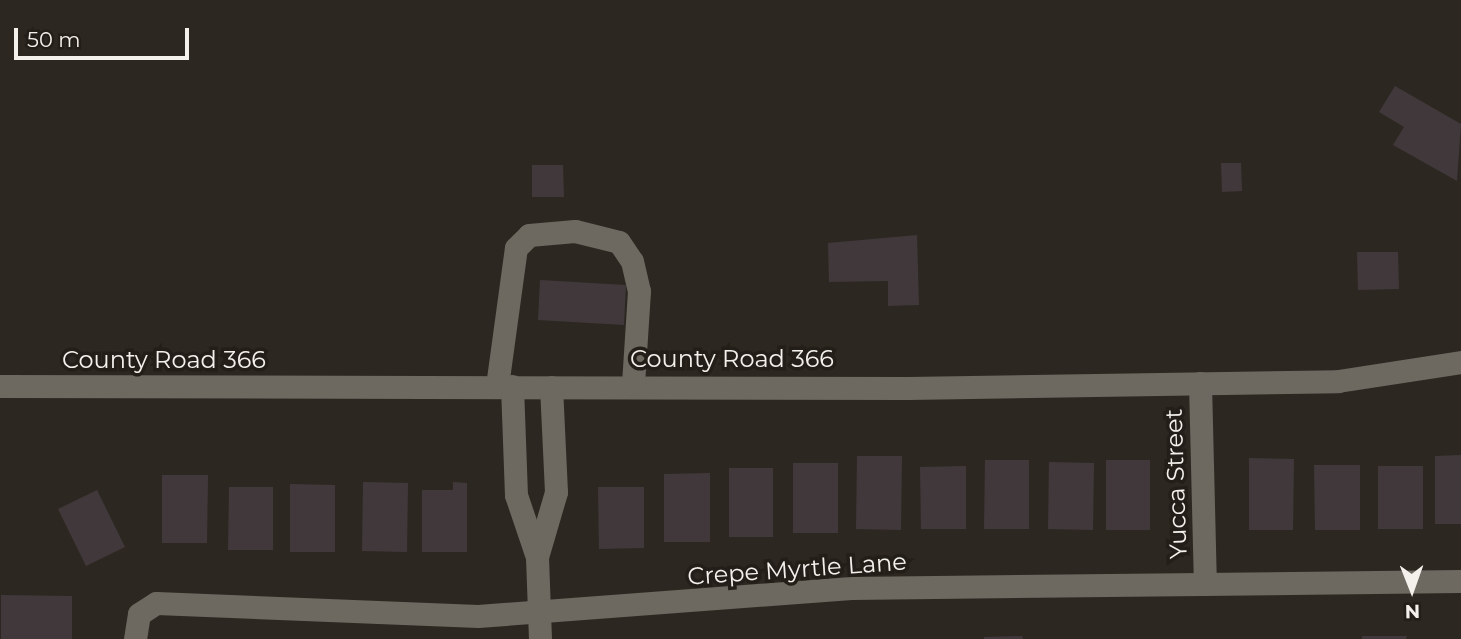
<!DOCTYPE html>
<html>
<head>
<meta charset="utf-8">
<style>
  body { margin:0 }
  #map { position:relative; width:1461px; height:639px; overflow:hidden; background:#2c2821; font-family:Montserrat,sans-serif }
  div>[style] { position:absolute }
  [style*='--x'] { left:calc(var(--x)*1px); top:calc(var(--y)*1px); width:calc(var(--w)*1px); rotate:calc(var(--a)*1deg) }
  .building>* { inset:0; background:#41383b }
  .minor>* { height:23px; margin:-11.5px; padding:0 11.5px; transform-origin:11.5px; border-radius:11.5px; background:#6d6860 }
  span { translate:-50% -50%; white-space:nowrap; text-align:center; line-height:1.15; -webkit-text-stroke:7px #231e18; paint-order:stroke }
  .street-label { font-size:24px; color:#f4f1ed }
  .north { position:absolute; left:1377px; top:555px; width:70px; height:70px; -webkit-text-stroke:5px #231e18; paint-order:stroke; rotate:179deg; font-size:19px; font-weight:700; line-height:28px; text-align:center; color:#f4f1ed }
  .north::after { content:''; display:block; margin:auto; width:24px; height:32px; background:#f4f1ed; clip-path:polygon(50% 0,100% 100%,50% 72%,0 100%) }
  .scale { position:absolute; left:14px; top:28px; width:175px; height:32px; box-sizing:border-box; border:4px solid #f4f1ed; border-top:0; padding-left:9px; font-size:21px; line-height:24px; white-space:nowrap; color:#f4f1ed; -webkit-text-stroke:5px #231e18; paint-order:stroke }
</style>
</head>
<body>
<div id="map">
  <div class="building">
    <div style="clip-path:polygon(1395px 86px,1461px 124px,1457px 181px,1393px 145px,1404px 127px,1379px 112px)"></div>
    <div style="clip-path:polygon(1221px 163px,1241px 163px,1242px 191px,1222px 192px)"></div>
    <div style="clip-path:polygon(532px 165px,563px 165px,564px 197px,532px 197px)"></div>
    <div style="clip-path:polygon(917px 235px,919px 305px,888px 306px,888px 281px,829px 282px,828px 243px)"></div>
    <div style="clip-path:polygon(1357px 252px,1398px 252px,1399px 289px,1358px 290px)"></div>
    <div style="clip-path:polygon(540px 280px,626px 285px,624px 325px,538px 320px)"></div>
    <div style="clip-path:polygon(1461px 455px,1461px 524px,1435px 524px,1435px 456px)"></div>
    <div style="clip-path:polygon(857px 456px,902px 456px,901px 530px,856px 529px)"></div>
    <div style="clip-path:polygon(1249px 458px,1294px 459px,1293px 530px,1249px 530px)"></div>
    <div style="clip-path:polygon(985px 460px,1029px 460px,1029px 529px,984px 529px)"></div>
    <div style="clip-path:polygon(1106px 460px,1150px 460px,1150px 530px,1106px 530px)"></div>
    <div style="clip-path:polygon(1049px 462px,1094px 463px,1093px 530px,1048px 529px)"></div>
    <div style="clip-path:polygon(793px 463px,838px 463px,838px 533px,793px 533px)"></div>
    <div style="clip-path:polygon(1314px 465px,1360px 465px,1360px 530px,1315px 530px)"></div>
    <div style="clip-path:polygon(966px 466px,966px 529px,921px 529px,920px 467px)"></div>
    <div style="clip-path:polygon(1378px 466px,1423px 466px,1423px 529px,1378px 529px)"></div>
    <div style="clip-path:polygon(729px 468px,773px 468px,773px 537px,729px 537px)"></div>
    <div style="clip-path:polygon(710px 473px,710px 542px,664px 542px,664px 474px)"></div>
    <div style="clip-path:polygon(162px 475px,208px 475px,207px 543px,162px 543px)"></div>
    <div style="clip-path:polygon(363px 482px,408px 483px,407px 552px,362px 551px)"></div>
    <div style="clip-path:polygon(453px 482px,467px 483px,467px 552px,422px 552px,422px 490px,453px 490px)"></div>
    <div style="clip-path:polygon(290px 484px,335px 485px,335px 552px,290px 552px)"></div>
    <div style="clip-path:polygon(229px 487px,273px 487px,273px 550px,228px 550px)"></div>
    <div style="clip-path:polygon(598px 487px,644px 487px,644px 548px,599px 549px)"></div>
    <div style="clip-path:polygon(97px 490px,125px 547px,86px 566px,58px 509px)"></div>
    <div style="clip-path:polygon(1px 595px,72px 596px,72px 639px,1px 639px)"></div>
    <div style="clip-path:polygon(1022px 636px,1023px 639px,984px 639px,984px 637px)"></div>
    <div style="clip-path:polygon(1362px 636px,1407px 636px,1406px 639px,1362px 639px)"></div>
  </div>
  <div class="minor">
    <div style="--x:1200;--y:383;--w:201;--a:88.6"></div>
    <div style="--x:0;--y:386;--w:908;--a:0.13"></div>
    <div style="--x:908;--y:388;--w:430;--a:-0.9"></div>
    <div style="--x:1338;--y:381;--w:124;--a:-8.8"></div>
    <div style="--x:497;--y:386;--w:139;--a:-82.2"></div>
    <div style="--x:516;--y:248;--w:18;--a:-45"></div>
    <div style="--x:529;--y:235;--w:46;--a:-5"></div>
    <div style="--x:575;--y:231;--w:45;--a:14"></div>
    <div style="--x:619;--y:242;--w:23;--a:56"></div>
    <div style="--x:632;--y:261;--w:31;--a:77"></div>
    <div style="--x:639;--y:291;--w:93;--a:93.7"></div>
    <div style="--x:512;--y:386;--w:109;--a:87.9"></div>
    <div style="--x:516;--y:495;--w:65;--a:71.3"></div>
    <div style="--x:537;--y:557;--w:68;--a:-73.7"></div>
    <div style="--x:556;--y:492;--w:105;--a:-92.7"></div>
    <div style="--x:537;--y:557;--w:82;--a:87.9"></div>
    <div style="--x:135;--y:639;--w:25;--a:-81"></div>
    <div style="--x:139;--y:614;--w:20;--a:-33"></div>
    <div style="--x:156;--y:603;--w:322;--a:2.3"></div>
    <div style="--x:478;--y:616;--w:374;--a:-4.3"></div>
    <div style="--x:851;--y:588;--w:610;--a:-0.66"></div>
  </div>
  <div class="street-label">
    <span style="left:732px;top:359px">County Road 366</span>
    <span style="left:164px;top:360px">County Road 366</span>
    <span style="left:1176px;top:484px;rotate:-92deg">Yucca Street</span>
    <span style="left:797px;top:569px;rotate:-4deg">Crepe Myrtle Lane</span>
  </div>
  <div class="north">N</div>
  <div class="scale">50 m</div>
</div>
</body>
</html>
